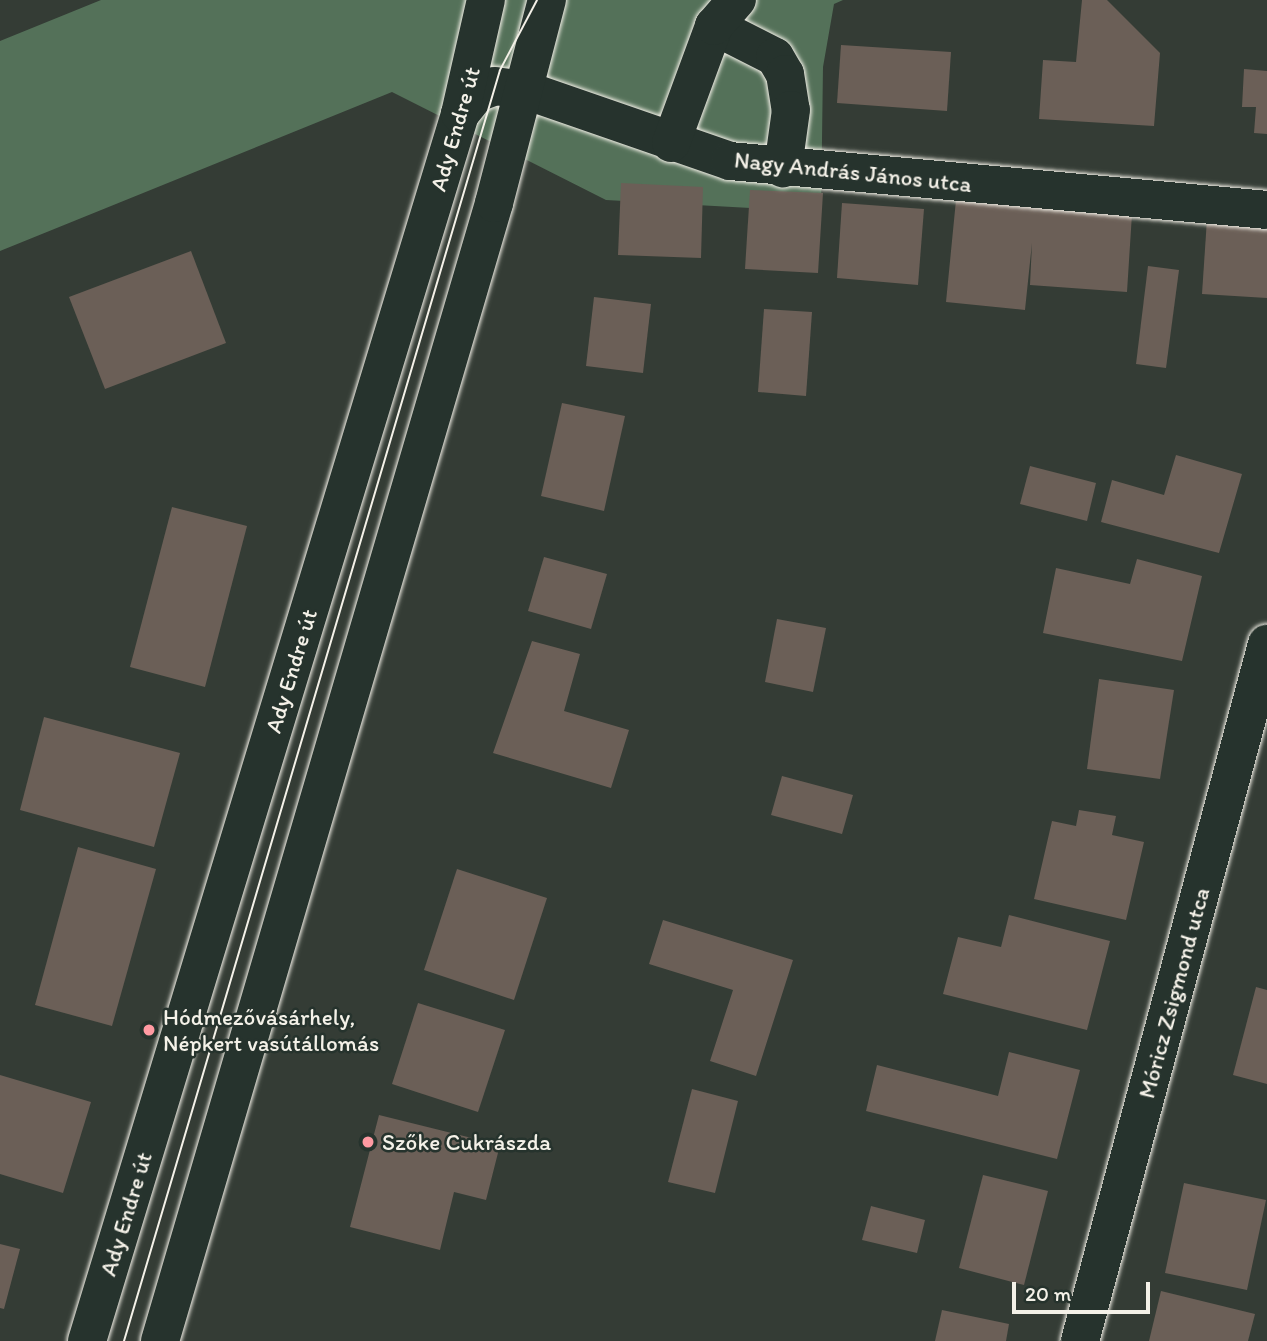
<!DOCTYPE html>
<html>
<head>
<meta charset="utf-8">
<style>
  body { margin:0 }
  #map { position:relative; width:1267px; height:1341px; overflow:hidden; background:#343c35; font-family:Itim,sans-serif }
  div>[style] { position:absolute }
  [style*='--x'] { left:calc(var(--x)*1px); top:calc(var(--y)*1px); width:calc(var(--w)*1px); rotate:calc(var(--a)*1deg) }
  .green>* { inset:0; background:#547159 }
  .building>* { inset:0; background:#6b5f57 }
  .roads { filter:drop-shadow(0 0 2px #f4f1e8) drop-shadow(0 0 2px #f4f1e8) }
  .minor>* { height:38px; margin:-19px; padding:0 19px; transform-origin:19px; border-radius:19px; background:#26332d }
  .tram>* { height:2px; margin:-1px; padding:0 1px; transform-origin:1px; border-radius:1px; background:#f4f1e8 }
  .dots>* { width:19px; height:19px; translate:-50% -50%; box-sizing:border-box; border:4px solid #26332d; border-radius:50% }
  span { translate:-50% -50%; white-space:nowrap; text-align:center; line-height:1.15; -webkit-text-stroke:5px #26332d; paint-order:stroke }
  .street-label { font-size:23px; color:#f4f1e8 }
  .poi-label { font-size:23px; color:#f4f1e8 }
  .left { translate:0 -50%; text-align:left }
  .scale { position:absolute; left:1012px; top:1282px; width:138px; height:32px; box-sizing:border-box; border:4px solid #f4f1e8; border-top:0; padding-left:9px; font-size:21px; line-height:24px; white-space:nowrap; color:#f4f1e8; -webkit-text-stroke:5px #26332d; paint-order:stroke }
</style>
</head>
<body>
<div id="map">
  <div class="green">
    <div style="clip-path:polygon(101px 0,843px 0,834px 4px,823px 67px,821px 212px,606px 200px,392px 92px,0 251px,0 41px)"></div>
  </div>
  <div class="building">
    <div style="clip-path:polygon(1082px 0,1107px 0,1160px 53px,1154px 126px,1039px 119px,1043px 60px,1076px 62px)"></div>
    <div style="clip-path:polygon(841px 45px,951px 52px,947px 111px,837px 103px)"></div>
    <div style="clip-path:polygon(1244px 69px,1267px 71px,1267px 134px,1254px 133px,1256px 107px,1242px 107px)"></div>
    <div style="clip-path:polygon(621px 183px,703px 187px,701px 258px,618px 255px)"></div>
    <div style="clip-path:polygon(750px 190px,823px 193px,818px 273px,745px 269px)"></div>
    <div style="clip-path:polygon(956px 200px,1132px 214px,1127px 292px,1030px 285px,1032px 243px,1025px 310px,946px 302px)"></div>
    <div style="clip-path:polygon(842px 203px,924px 209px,918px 285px,837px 278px)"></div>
    <div style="clip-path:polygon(1207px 219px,1267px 223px,1267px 298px,1202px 294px)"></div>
    <div style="clip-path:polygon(191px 251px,226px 343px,105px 389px,69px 297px)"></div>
    <div style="clip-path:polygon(1148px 266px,1179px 270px,1166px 368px,1136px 364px)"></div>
    <div style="clip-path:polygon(594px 297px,651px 304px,643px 373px,586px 366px)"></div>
    <div style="clip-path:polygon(764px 309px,812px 312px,806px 396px,758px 392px)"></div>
    <div style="clip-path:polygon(562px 403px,625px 416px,604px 511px,541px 496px)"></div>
    <div style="clip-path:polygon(1176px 455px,1242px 474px,1219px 553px,1101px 522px,1112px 480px,1164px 495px)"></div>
    <div style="clip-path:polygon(1030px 466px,1096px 483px,1087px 521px,1020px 504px)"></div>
    <div style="clip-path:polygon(172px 507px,247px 526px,205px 687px,130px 667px)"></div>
    <div style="clip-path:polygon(544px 557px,607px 574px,591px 629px,528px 611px)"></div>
    <div style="clip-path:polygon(1137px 559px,1202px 576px,1182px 661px,1043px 633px,1056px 568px,1130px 584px)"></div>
    <div style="clip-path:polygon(777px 619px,826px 628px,813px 692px,765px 682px)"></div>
    <div style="clip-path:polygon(532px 641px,580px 654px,564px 711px,629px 730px,611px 788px,493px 753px)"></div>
    <div style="clip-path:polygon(1099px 679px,1174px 690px,1160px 779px,1087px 769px)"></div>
    <div style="clip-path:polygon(44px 717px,180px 753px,154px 847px,20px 810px)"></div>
    <div style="clip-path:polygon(782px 776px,853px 795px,842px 834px,771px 815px)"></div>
    <div style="clip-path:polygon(1079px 810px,1116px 816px,1112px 835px,1144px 842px,1126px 920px,1034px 899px,1052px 821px,1076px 826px)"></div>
    <div style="clip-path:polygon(78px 847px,156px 869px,112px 1026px,35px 1005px)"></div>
    <div style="clip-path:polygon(457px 869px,547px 898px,514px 1000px,424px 970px)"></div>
    <div style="clip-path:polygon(1009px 915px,1110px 941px,1087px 1030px,943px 994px,958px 937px,1001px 947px)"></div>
    <div style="clip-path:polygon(663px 920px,793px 960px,756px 1076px,710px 1061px,733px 990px,649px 964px)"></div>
    <div style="clip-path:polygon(1256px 987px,1267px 990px,1267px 1084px,1233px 1075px)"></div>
    <div style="clip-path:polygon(418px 1003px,505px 1030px,478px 1112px,392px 1084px)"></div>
    <div style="clip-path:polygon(1009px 1052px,1080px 1070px,1057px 1159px,866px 1111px,877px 1065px,998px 1096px)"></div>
    <div style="clip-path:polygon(0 1075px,91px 1102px,63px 1193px,0 1174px)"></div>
    <div style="clip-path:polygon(692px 1089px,738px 1101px,715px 1193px,668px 1182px)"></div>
    <div style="clip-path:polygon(379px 1115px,500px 1145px,486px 1200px,454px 1192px,440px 1250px,350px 1227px)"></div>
    <div style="clip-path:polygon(983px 1175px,1048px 1191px,1024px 1285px,959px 1268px)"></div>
    <div style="clip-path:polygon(1184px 1183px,1266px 1200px,1247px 1290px,1165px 1273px)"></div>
    <div style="clip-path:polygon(871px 1206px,925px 1220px,917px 1253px,862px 1240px)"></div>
    <div style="clip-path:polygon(0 1244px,20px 1249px,4px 1309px,0 1308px)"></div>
    <div style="clip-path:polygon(1161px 1291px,1255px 1314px,1248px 1341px,1149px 1341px)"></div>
    <div style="clip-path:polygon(942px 1310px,1009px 1324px,1006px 1341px,935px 1341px)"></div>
  </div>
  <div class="roads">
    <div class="minor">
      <div style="--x:714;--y:26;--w:68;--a:26.9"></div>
      <div style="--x:775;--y:57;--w:20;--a:60"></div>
      <div style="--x:785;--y:74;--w:36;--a:81"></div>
      <div style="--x:791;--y:110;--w:59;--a:97.9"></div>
      <div style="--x:460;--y:114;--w:27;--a:-51"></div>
      <div style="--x:477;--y:93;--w:19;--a:-21"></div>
      <div style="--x:495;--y:86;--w:30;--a:8"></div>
      <div style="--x:525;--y:90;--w:217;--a:19.1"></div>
      <div style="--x:730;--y:161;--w:539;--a:5.21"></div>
      <div style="--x:671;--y:143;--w:125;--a:-69.8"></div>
      <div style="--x:714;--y:26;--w:35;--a:-49"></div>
      <div style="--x:87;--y:1341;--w:1282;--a:-73.09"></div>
      <div style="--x:460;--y:114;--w:117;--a:-77.2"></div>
      <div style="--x:160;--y:1341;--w:1186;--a:-73.64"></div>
      <div style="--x:494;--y:203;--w:210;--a:-75.4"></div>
      <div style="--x:1080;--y:1341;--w:722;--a:-74.98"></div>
    </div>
  </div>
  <div class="tram">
    <div style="--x:124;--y:1341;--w:1325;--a:-73.52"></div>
    <div style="--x:500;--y:70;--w:79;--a:-62.1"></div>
  </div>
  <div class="dots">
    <div style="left:149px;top:1030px;background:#ff9aa2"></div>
    <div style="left:368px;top:1142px;background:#ff9aa2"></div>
  </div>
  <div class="street-label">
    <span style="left:455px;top:129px;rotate:-74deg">Ady Endre út</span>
    <span style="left:853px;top:172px;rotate:6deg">Nagy András János utca</span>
    <span style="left:291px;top:671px;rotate:-73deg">Ady Endre út</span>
    <span style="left:1174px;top:993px;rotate:-75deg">Móricz Zsigmond utca</span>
    <span style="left:126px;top:1214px;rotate:-73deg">Ady Endre út</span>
  </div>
  <div class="poi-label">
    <span class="left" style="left:163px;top:1030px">Hódmezővásárhely,<br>Népkert vasútállomás</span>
    <span class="left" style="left:382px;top:1142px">Szőke Cukrászda</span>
  </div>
  <div class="scale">20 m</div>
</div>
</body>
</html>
